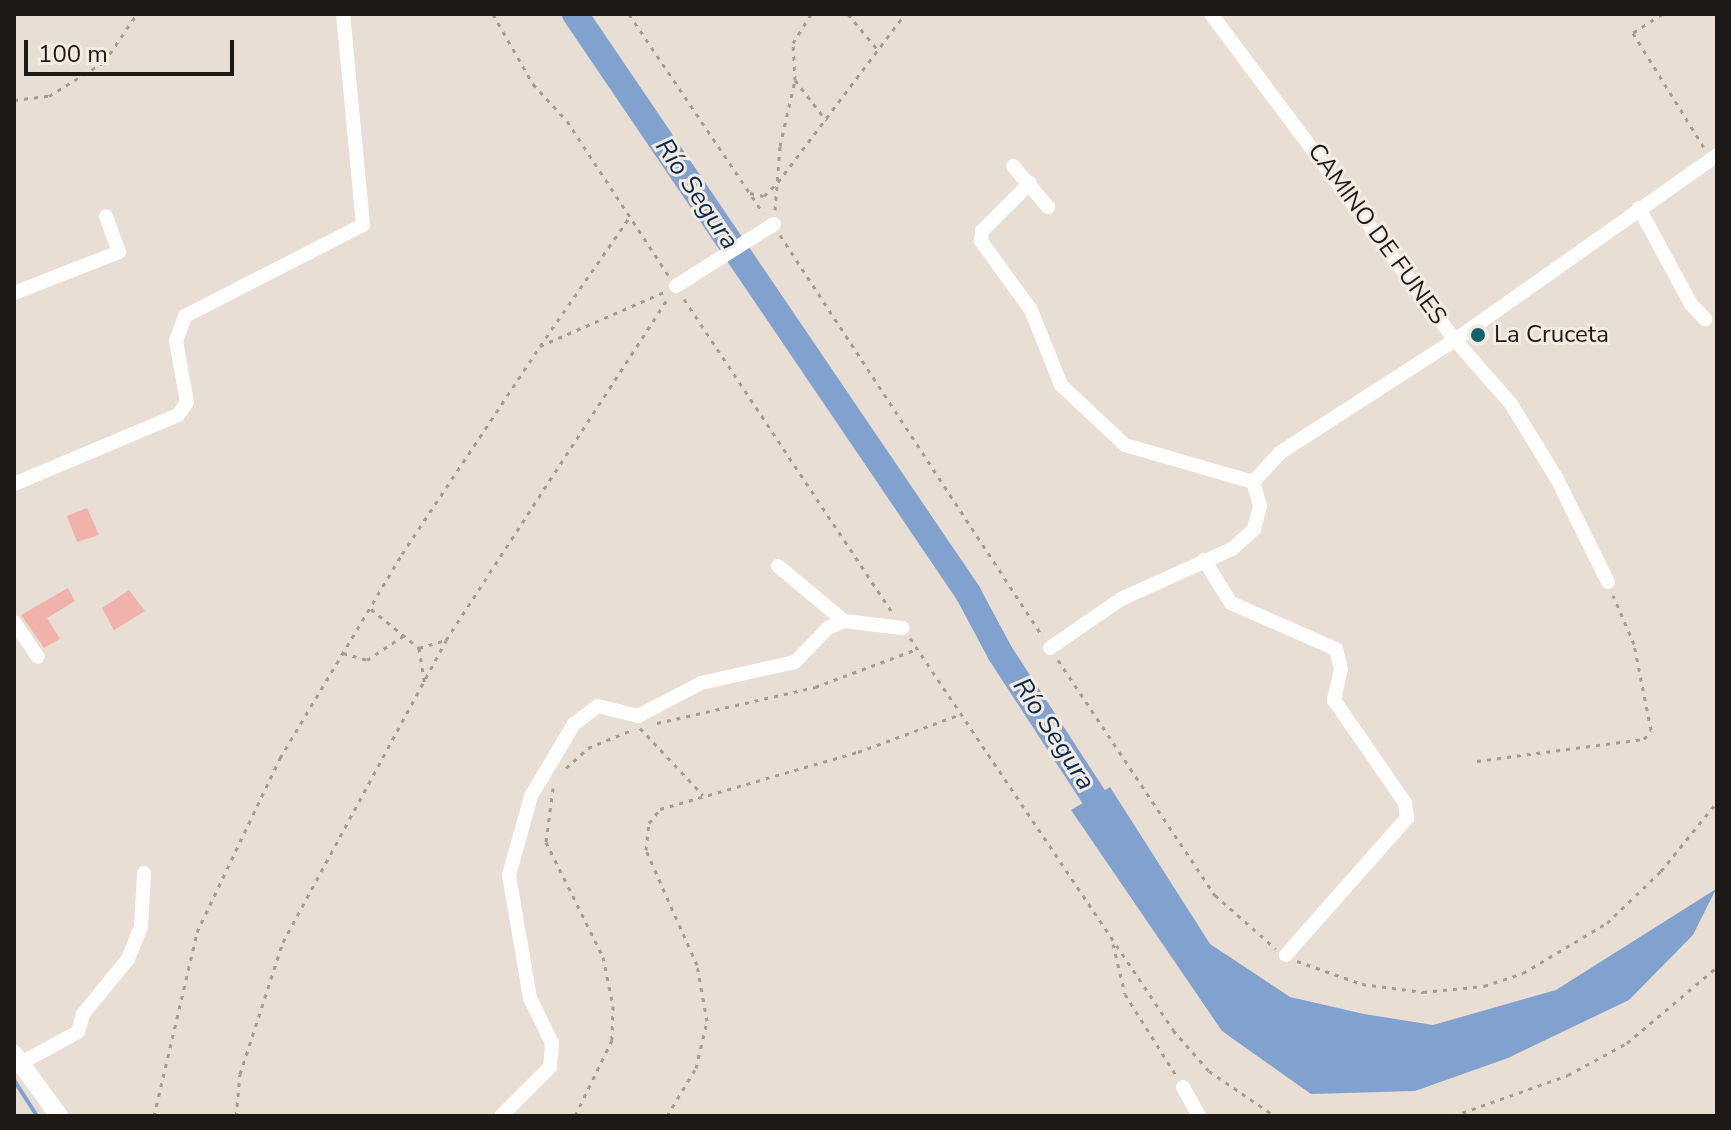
<!DOCTYPE html>
<html>
<head>
<meta charset="utf-8">
<style>
  body { margin:0 }
  #map { position:relative; width:1731px; height:1130px; overflow:hidden; background:#e8ded4; font-family:"Nunito Sans",sans-serif }
  div>[style] { position:absolute }
  [style*='--x'] { left:calc(var(--x)*1px); top:calc(var(--y)*1px); width:calc(var(--w)*1px); rotate:calc(var(--a)*1deg) }
  .water>* { inset:0; background:#81a2ce }
  .stream>* { height:4px; margin:-2px; padding:0 2px; transform-origin:2px; border-radius:2px; background:#81a2ce }
  .river>* { height:26px; margin:-13px; padding:0 13px; transform-origin:13px; border-radius:13px; background:#81a2ce }
  .building>* { inset:0; background:#f0b2aa }
  .path>* { height:3px; margin-top:-1.5px; transform-origin:0; background:repeating-linear-gradient(90deg,#a49c95 0 4px,transparent 0 10px) }
  .minor>* { height:14px; margin:-7px; padding:0 7px; transform-origin:7px; border-radius:7px; background:#fff }
  .major>* { height:18px; margin:-9px; padding:0 9px; transform-origin:9px; border-radius:9px; background:#fff }
  .dots>* { width:22px; height:22px; translate:-50% -50%; box-sizing:border-box; border:4px solid #f5ebe1; border-radius:50% }
  span { translate:-50% -50%; white-space:nowrap; text-align:center; line-height:1.15; -webkit-text-stroke:6px #f5ebe1; paint-order:stroke }
  .street-label { font-size:24px; color:#1d1916 }
  .poi-label { font-size:24px; color:#1d1916 }
  .left { translate:0 -50%; text-align:left }
  .water-label { font-size:26px; color:#062951; font-style:italic }
  .frame { position:absolute; inset:0; border:16px solid #1d1916; pointer-events:none }
  .scale { position:absolute; left:24px; top:40px; width:210px; height:36px; box-sizing:border-box; border:4px solid #1d1916; border-top:0; padding-left:10px; font-size:24px; line-height:28px; white-space:nowrap; color:#1d1916; -webkit-text-stroke:6px #f5ebe1; paint-order:stroke }
</style>
</head>
<body>
<div id="map">
  <div class="water">
    <div style="clip-path:polygon(1110px 787px,1210px 944px,1290px 997px,1364px 1014px,1433px 1025px,1556px 990px,1716px 889px,1693px 935px,1629px 1000px,1508px 1058px,1415px 1091px,1311px 1094px,1222px 1031px,1071px 810px)"></div>
  </div>
  <div class="stream">
    <div style="--x:14;--y:1080;--w:43;--a:57.4"></div>
  </div>
  <div class="river">
    <div style="--x:575;--y:14;--w:700;--a:55.83"></div>
    <div style="--x:968;--y:593;--w:68;--a:61.9"></div>
    <div style="--x:1000;--y:653;--w:205;--a:56.9"></div>
  </div>
  <div class="building">
    <div style="clip-path:polygon(87px 508px,99px 535px,77px 542px,67px 516px)"></div>
    <div style="clip-path:polygon(68px 588px,75px 601px,47px 618px,60px 639px,44px 648px,21px 615px)"></div>
    <div style="clip-path:polygon(129px 590px,145px 611px,114px 630px,102px 608px)"></div>
  </div>
  <div class="path">
    <div style="--x:493;--y:14;--w:81;--a:60.3"></div>
    <div style="--x:533;--y:84;--w:50;--a:47.4"></div>
    <div style="--x:567;--y:121;--w:186;--a:56.7"></div>
    <div style="--x:629;--y:14;--w:240;--a:56"></div>
    <div style="--x:848;--y:14;--w:47;--a:50.2"></div>
    <div style="--x:1662;--y:14;--w:35;--a:147"></div>
    <div style="--x:1633;--y:33;--w:137;--a:58.2"></div>
    <div style="--x:795;--y:80;--w:51;--a:52.2"></div>
    <div style="--x:14;--y:100;--w:35;--a:-7"></div>
    <div style="--x:49;--y:96;--w:65;--a:-31.7"></div>
    <div style="--x:104;--y:62;--w:58;--a:-55.5"></div>
    <div style="--x:750;--y:193;--w:14;--a:12"></div>
    <div style="--x:764;--y:196;--w:20;--a:-45"></div>
    <div style="--x:778;--y:182;--w:211;--a:-52.9"></div>
    <div style="--x:775;--y:210;--w:64;--a:-85.5"></div>
    <div style="--x:780;--y:146;--w:68;--a:-77.2"></div>
    <div style="--x:795;--y:80;--w:37;--a:-93"></div>
    <div style="--x:793;--y:43;--w:34;--a:-58"></div>
    <div style="--x:780;--y:235;--w:480;--a:56.8"></div>
    <div style="--x:684;--y:299;--w:376;--a:56.4"></div>
    <div style="--x:540;--y:346;--w:156;--a:-55.2"></div>
    <div style="--x:371;--y:609;--w:62;--a:39.1"></div>
    <div style="--x:419;--y:648;--w:38;--a:81"></div>
    <div style="--x:910;--y:638;--w:472;--a:56.1"></div>
    <div style="--x:1173;--y:1030;--w:55;--a:48.7"></div>
    <div style="--x:1209;--y:1071;--w:80;--a:34.3"></div>
    <div style="--x:419;--y:648;--w:28;--a:-17"></div>
    <div style="--x:343;--y:653;--w:25;--a:16"></div>
    <div style="--x:367;--y:660;--w:43;--a:-33.7"></div>
    <div style="--x:1058;--y:660;--w:283;--a:56.3"></div>
    <div style="--x:1215;--y:895;--w:81;--a:41.5"></div>
    <div style="--x:657;--y:723;--w:162;--a:-12.8"></div>
    <div style="--x:815;--y:687;--w:109;--a:-20.4"></div>
    <div style="--x:640;--y:728;--w:92;--a:46.8"></div>
    <div style="--x:1477;--y:761;--w:168;--a:-7.5"></div>
    <div style="--x:1644;--y:739;--w:11;--a:-52"></div>
    <div style="--x:1651;--y:730;--w:88;--a:-101.2"></div>
    <div style="--x:1634;--y:644;--w:53;--a:-113.2"></div>
    <div style="--x:566;--y:768;--w:30;--a:-42"></div>
    <div style="--x:588;--y:748;--w:50;--a:-22.4"></div>
    <div style="--x:553;--y:788;--w:54;--a:97.4"></div>
    <div style="--x:546;--y:842;--w:128;--a:63.6"></div>
    <div style="--x:603;--y:957;--w:50;--a:78.5"></div>
    <div style="--x:613;--y:1006;--w:34;--a:92"></div>
    <div style="--x:612;--y:1040;--w:85;--a:116"></div>
    <div style="--x:1113;--y:944;--w:51;--a:76.5"></div>
    <div style="--x:1125;--y:994;--w:98;--a:57.9"></div>
    <div style="--x:1297;--y:961;--w:69;--a:19.5"></div>
    <div style="--x:1362;--y:984;--w:62;--a:7.5"></div>
    <div style="--x:1423;--y:992;--w:61;--a:-5.6"></div>
    <div style="--x:1484;--y:986;--w:41;--a:-18.4"></div>
    <div style="--x:1523;--y:973;--w:98;--a:-30.8"></div>
    <div style="--x:1607;--y:923;--w:75;--a:-43.9"></div>
    <div style="--x:1661;--y:871;--w:89;--a:-50.9"></div>
    <div style="--x:154;--y:1116;--w:189;--a:-76.8"></div>
    <div style="--x:197;--y:932;--w:193;--a:-64.5"></div>
    <div style="--x:280;--y:758;--w:238;--a:-59.1"></div>
    <div style="--x:402;--y:554;--w:250;--a:-56.4"></div>
    <div style="--x:540;--y:346;--w:135;--a:-23.5"></div>
    <div style="--x:236;--y:1116;--w:42;--a:-84.6"></div>
    <div style="--x:240;--y:1074;--w:139;--a:-72"></div>
    <div style="--x:283;--y:942;--w:343;--a:-61.6"></div>
    <div style="--x:446;--y:640;--w:410;--a:-57"></div>
    <div style="--x:667;--y:1116;--w:56;--a:-58.9"></div>
    <div style="--x:696;--y:1068;--w:48;--a:-76.8"></div>
    <div style="--x:707;--y:1021;--w:57;--a:-100.1"></div>
    <div style="--x:697;--y:965;--w:126;--a:-113.9"></div>
    <div style="--x:646;--y:850;--w:27;--a:-84"></div>
    <div style="--x:649;--y:823;--w:18;--a:-52"></div>
    <div style="--x:660;--y:809;--w:206;--a:-16.1"></div>
    <div style="--x:858;--y:752;--w:110;--a:-20.3"></div>
    <div style="--x:1453;--y:1116;--w:122;--a:-19.6"></div>
    <div style="--x:1568;--y:1075;--w:67;--a:-28.5"></div>
    <div style="--x:1627;--y:1043;--w:118;--a:-40.2"></div>
  </div>
  <div class="minor">
    <div style="--x:1211;--y:14;--w:407;--a:53.2"></div>
    <div style="--x:1455;--y:340;--w:85;--a:48.8"></div>
    <div style="--x:1511;--y:404;--w:88;--a:58.5"></div>
    <div style="--x:1557;--y:479;--w:115;--a:63.7"></div>
    <div style="--x:1013;--y:166;--w:54;--a:49.5"></div>
    <div style="--x:1030;--y:183;--w:68;--a:135"></div>
    <div style="--x:982;--y:231;--w:10;--a:96"></div>
    <div style="--x:981;--y:241;--w:85;--a:54.1"></div>
    <div style="--x:1031;--y:310;--w:81;--a:68.2"></div>
    <div style="--x:1061;--y:385;--w:88;--a:43.2"></div>
    <div style="--x:1125;--y:445;--w:133;--a:16.1"></div>
    <div style="--x:1639;--y:208;--w:109;--a:61.6"></div>
    <div style="--x:1691;--y:304;--w:21;--a:47"></div>
    <div style="--x:676;--y:286;--w:116;--a:-32.3"></div>
    <div style="--x:14;--y:293;--w:113;--a:-21.3"></div>
    <div style="--x:119;--y:252;--w:38;--a:-110"></div>
    <div style="--x:14;--y:484;--w:178;--a:-22.8"></div>
    <div style="--x:178;--y:415;--w:16;--a:-55"></div>
    <div style="--x:187;--y:402;--w:62;--a:-100.2"></div>
    <div style="--x:176;--y:341;--w:27;--a:-70"></div>
    <div style="--x:185;--y:316;--w:200;--a:-27.1"></div>
    <div style="--x:363;--y:225;--w:212;--a:-95.4"></div>
    <div style="--x:1204;--y:560;--w:51;--a:57.9"></div>
    <div style="--x:1231;--y:603;--w:115;--a:23.7"></div>
    <div style="--x:1336;--y:649;--w:21;--a:76"></div>
    <div style="--x:1341;--y:669;--w:32;--a:103"></div>
    <div style="--x:1334;--y:700;--w:125;--a:55.4"></div>
    <div style="--x:1405;--y:803;--w:15;--a:82"></div>
    <div style="--x:1407;--y:818;--w:183;--a:131.5"></div>
    <div style="--x:778;--y:566;--w:86;--a:39.8"></div>
    <div style="--x:844;--y:621;--w:59;--a:6.8"></div>
    <div style="--x:14;--y:622;--w:42;--a:55.6"></div>
    <div style="--x:1050;--y:648;--w:86;--a:-34.6"></div>
    <div style="--x:1121;--y:599;--w:122;--a:-24.2"></div>
    <div style="--x:1232;--y:549;--w:30;--a:-42"></div>
    <div style="--x:1254;--y:529;--w:24;--a:-75"></div>
    <div style="--x:1260;--y:506;--w:25;--a:-106"></div>
    <div style="--x:1253;--y:482;--w:41;--a:-47"></div>
    <div style="--x:1281;--y:452;--w:207;--a:-32.8"></div>
    <div style="--x:1455;--y:340;--w:321;--a:-35.2"></div>
    <div style="--x:14;--y:1067;--w:73;--a:-28.7"></div>
    <div style="--x:78;--y:1032;--w:19;--a:-74"></div>
    <div style="--x:83;--y:1014;--w:71;--a:-50.7"></div>
    <div style="--x:128;--y:959;--w:35;--a:-68"></div>
    <div style="--x:141;--y:927;--w:54;--a:-86.8"></div>
    <div style="--x:1183;--y:1087;--w:33;--a:61"></div>
    <div style="--x:501;--y:1116;--w:69;--a:-45"></div>
    <div style="--x:550;--y:1067;--w:24;--a:-85"></div>
    <div style="--x:552;--y:1043;--w:50;--a:-116.1"></div>
    <div style="--x:530;--y:998;--w:125;--a:-99.7"></div>
    <div style="--x:509;--y:875;--w:82;--a:-74.4"></div>
    <div style="--x:531;--y:796;--w:84;--a:-59.2"></div>
    <div style="--x:574;--y:724;--w:30;--a:-37"></div>
    <div style="--x:598;--y:706;--w:41;--a:14"></div>
    <div style="--x:638;--y:716;--w:71;--a:-27.6"></div>
    <div style="--x:701;--y:683;--w:96;--a:-12.6"></div>
    <div style="--x:795;--y:662;--w:47;--a:-45.9"></div>
    <div style="--x:828;--y:628;--w:17;--a:-24"></div>
  </div>
  <div class="major">
    <div style="--x:14;--y:1054;--w:77;--a:54"></div>
  </div>
  <div class="dots">
    <div style="left:1478px;top:335px;background:#13616b"></div>
  </div>
  <div class="street-label">
    <span style="left:1377px;top:234px;rotate:54deg">CAMINO DE FUNES</span>
  </div>
  <div class="poi-label">
    <span class="left" style="left:1494px;top:335px">La Cruceta</span>
  </div>
  <div class="water-label">
    <span style="left:697px;top:194px;rotate:56deg">Río Segura</span>
    <span style="left:1054px;top:734px;rotate:57deg">Río Segura</span>
  </div>
  <div class="frame"></div>
  <div class="scale">100 m</div>
</div>
</body>
</html>
